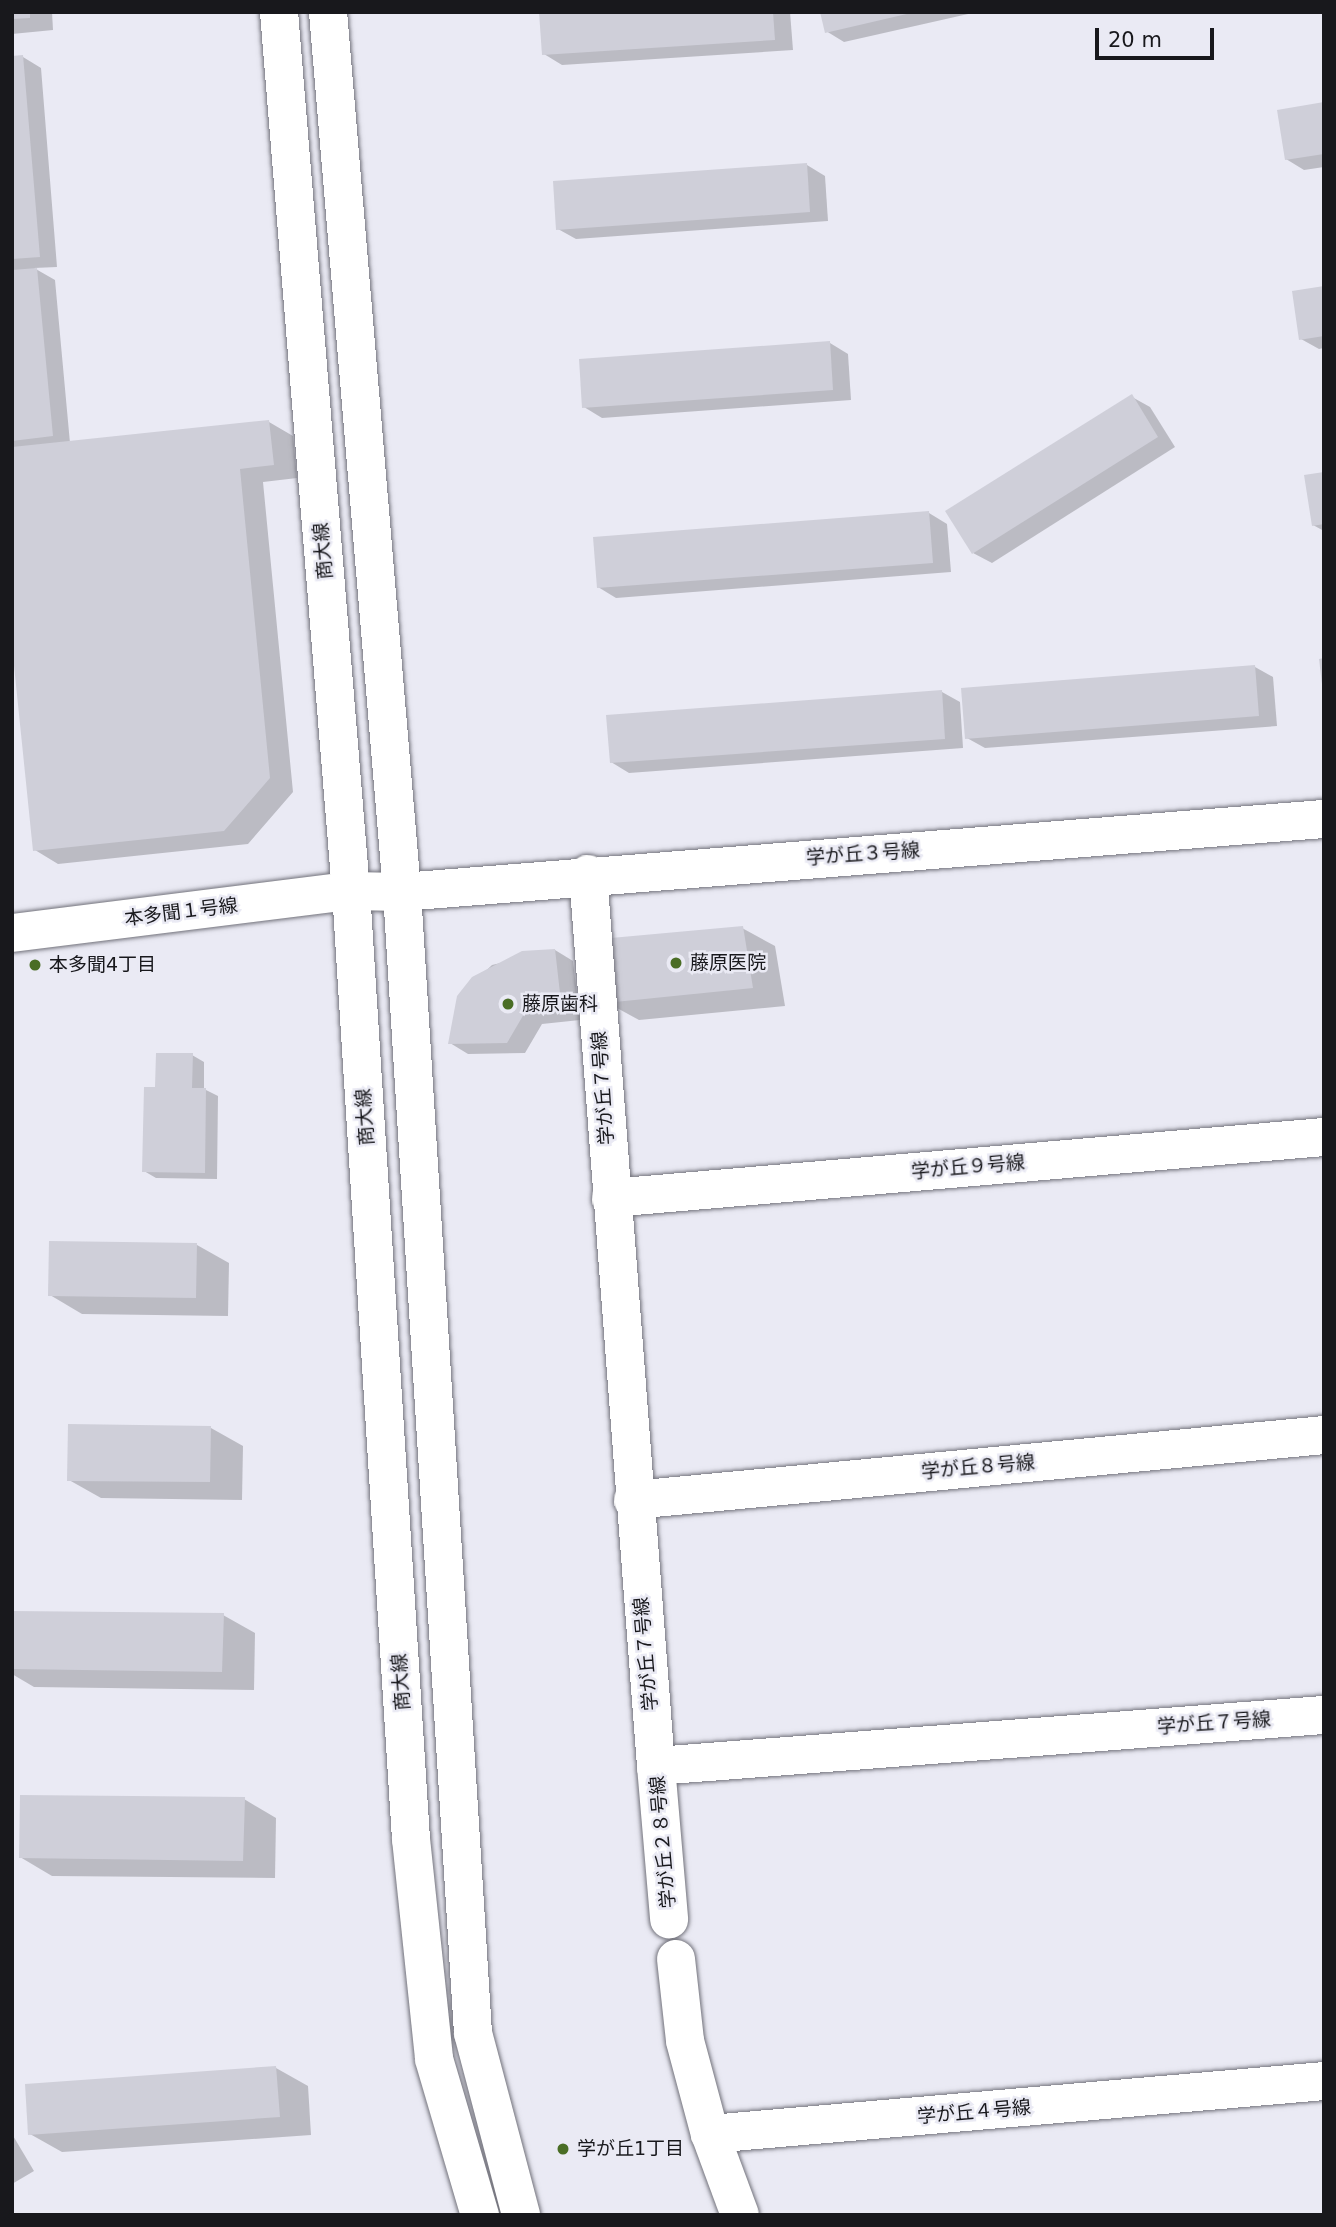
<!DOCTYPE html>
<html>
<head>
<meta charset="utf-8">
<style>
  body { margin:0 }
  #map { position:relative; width:1336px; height:2227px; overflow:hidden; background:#eaeaf4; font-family:"DejaVu Sans","Noto Sans JP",sans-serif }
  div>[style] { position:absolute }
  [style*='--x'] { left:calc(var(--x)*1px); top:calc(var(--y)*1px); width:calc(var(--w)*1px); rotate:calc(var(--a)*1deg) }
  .shadow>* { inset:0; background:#0003 }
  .building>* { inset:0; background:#cfcfd9 }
  .roads { filter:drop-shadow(0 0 2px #72727b) drop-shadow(0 0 2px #72727b) }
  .minor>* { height:38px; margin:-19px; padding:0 19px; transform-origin:19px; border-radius:19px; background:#fff }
  .dots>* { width:19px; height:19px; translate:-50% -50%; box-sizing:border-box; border:4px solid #eaeaf4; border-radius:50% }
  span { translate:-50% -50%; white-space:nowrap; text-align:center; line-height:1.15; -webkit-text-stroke:5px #eaeaf4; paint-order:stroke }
  .street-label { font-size:19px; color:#18181c }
  .poi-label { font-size:19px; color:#18181c }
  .left { translate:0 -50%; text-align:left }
  .frame { position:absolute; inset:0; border:14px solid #18181c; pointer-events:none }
  .scale { position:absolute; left:1095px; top:28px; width:119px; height:32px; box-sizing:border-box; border:4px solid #18181c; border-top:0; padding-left:9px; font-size:21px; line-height:24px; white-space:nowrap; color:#18181c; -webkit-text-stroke:5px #eaeaf4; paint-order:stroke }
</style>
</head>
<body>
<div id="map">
  <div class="shadow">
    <div style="clip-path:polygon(12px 12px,52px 12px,53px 30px,12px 34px)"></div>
    <div style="clip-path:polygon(541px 12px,790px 12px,793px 50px,562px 65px,544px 54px)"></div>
    <div style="clip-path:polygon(822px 12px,977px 12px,844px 42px,826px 31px)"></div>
    <div style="clip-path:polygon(23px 57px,41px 68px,57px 267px,34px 268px,55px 280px,70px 443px,269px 422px,293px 436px,297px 478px,263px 482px,293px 792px,248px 844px,58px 864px,35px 850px,12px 446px,12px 58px)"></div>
    <div style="clip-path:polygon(1324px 104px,1324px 167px,1304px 170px,1286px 159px)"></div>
    <div style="clip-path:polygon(807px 165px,825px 176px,828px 221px,576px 239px,558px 229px)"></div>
    <div style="clip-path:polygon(1324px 288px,1324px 348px,1319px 349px,1301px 339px)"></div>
    <div style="clip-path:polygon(830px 343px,848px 354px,851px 400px,602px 418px,584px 407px)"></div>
    <div style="clip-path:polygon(1132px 397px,1150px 407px,1175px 447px,992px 563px,973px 553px)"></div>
    <div style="clip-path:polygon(1324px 474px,1324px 531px,1313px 525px)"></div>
    <div style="clip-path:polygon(929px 513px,947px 524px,951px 572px,616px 598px,598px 587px)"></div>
    <div style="clip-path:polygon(1255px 667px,1273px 677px,1277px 726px,985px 748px,967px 738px)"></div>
    <div style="clip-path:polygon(942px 692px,960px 702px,963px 748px,629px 773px,611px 762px)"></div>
    <div style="clip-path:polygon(742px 928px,775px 946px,785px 1006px,639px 1020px,606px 1002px)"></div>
    <div style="clip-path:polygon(555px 950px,573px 961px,580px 1020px,542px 1024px,525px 1053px,468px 1054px,450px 1043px,458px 997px,492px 965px)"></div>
    <div style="clip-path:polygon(192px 1055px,204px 1062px,204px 1089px,218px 1096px,217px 1179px,156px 1178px,144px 1171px,157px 1088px)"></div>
    <div style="clip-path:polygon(197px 1245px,229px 1263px,228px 1316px,82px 1314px,50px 1295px)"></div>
    <div style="clip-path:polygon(211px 1428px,243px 1446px,242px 1500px,101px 1498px,69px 1480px)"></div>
    <div style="clip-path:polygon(12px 1612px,223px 1615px,255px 1633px,254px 1690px,34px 1687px,12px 1674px)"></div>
    <div style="clip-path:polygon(244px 1799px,276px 1818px,275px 1878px,52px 1876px,20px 1857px)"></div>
    <div style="clip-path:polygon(276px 2068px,308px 2086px,311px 2135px,62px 2152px,30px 2134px)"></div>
    <div style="clip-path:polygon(12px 2134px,34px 2171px,12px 2184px)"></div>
  </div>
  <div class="building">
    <div style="clip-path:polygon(12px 12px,30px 12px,30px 18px,12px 19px)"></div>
    <div style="clip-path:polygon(539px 12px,773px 12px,775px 40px,542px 55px)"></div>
    <div style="clip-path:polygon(820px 12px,911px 12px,911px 13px,825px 33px)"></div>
    <div style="clip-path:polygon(23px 55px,40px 257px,12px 259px,12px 56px)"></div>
    <div style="clip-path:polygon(1324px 102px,1324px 154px,1285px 160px,1277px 110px)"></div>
    <div style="clip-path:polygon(807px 163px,810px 212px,556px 230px,553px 181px)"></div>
    <div style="clip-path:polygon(37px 268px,53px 436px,12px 441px,12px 270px)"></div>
    <div style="clip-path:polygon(1324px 286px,1324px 336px,1299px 340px,1292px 291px)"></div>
    <div style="clip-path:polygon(830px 341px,833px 390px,582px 408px,579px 359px)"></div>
    <div style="clip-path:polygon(1132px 394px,1158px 437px,972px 554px,945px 511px)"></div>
    <div style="clip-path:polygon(269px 420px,274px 465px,240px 469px,270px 778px,224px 831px,33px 851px,12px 646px,12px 447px)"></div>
    <div style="clip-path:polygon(1324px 472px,1324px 524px,1312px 526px,1304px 475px)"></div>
    <div style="clip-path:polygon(929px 511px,933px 563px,597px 588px,593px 537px)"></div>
    <div style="clip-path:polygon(1324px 658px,1324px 684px,1322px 684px,1319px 659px)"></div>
    <div style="clip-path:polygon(1255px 665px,1259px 716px,965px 739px,961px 688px)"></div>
    <div style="clip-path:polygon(942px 690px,945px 739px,610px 763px,606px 715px)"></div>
    <div style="clip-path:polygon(743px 926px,753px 988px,605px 1003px,600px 939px)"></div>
    <div style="clip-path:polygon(555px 949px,562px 1011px,524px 1014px,507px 1043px,448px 1044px,457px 996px,472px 977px,522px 951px)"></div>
    <div style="clip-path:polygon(156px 1053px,193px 1053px,192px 1088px,206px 1088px,205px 1173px,142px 1172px,144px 1087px,155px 1087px)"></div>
    <div style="clip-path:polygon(49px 1241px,197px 1243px,196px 1298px,48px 1296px)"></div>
    <div style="clip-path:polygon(68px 1424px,211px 1426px,210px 1482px,67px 1481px)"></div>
    <div style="clip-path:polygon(12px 1611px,224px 1613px,222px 1672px,12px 1669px)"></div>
    <div style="clip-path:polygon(20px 1795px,245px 1797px,243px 1861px,19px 1858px)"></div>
    <div style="clip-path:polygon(276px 2066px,280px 2117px,28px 2135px,25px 2084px)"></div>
  </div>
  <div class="roads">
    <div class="minor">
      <div style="--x:279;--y:12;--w:882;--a:85.32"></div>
      <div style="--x:351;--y:891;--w:950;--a:86.38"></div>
      <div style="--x:411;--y:1839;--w:221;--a:84"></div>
      <div style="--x:434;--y:2059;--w:163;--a:73.6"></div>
      <div style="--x:328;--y:12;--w:883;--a:85.19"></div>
      <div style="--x:402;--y:892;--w:1143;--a:86.44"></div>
      <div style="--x:473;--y:2033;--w:188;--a:75.2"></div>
      <div style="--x:588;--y:874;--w:895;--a:85.64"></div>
      <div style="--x:656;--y:1766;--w:670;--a:-4.37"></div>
      <div style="--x:12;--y:933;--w:342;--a:-7.1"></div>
      <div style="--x:351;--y:891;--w:51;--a:1.1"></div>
      <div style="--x:402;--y:892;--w:925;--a:-4.53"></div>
      <div style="--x:611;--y:1198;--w:716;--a:-4.89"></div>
      <div style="--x:633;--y:1500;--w:694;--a:-5.37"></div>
      <div style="--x:656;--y:1766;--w:154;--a:85.1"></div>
      <div style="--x:676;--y:1959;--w:82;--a:83.7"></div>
      <div style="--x:685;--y:2041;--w:96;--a:75"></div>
      <div style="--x:740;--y:2215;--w:86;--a:-110.3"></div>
      <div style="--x:710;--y:2134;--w:616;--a:-4.93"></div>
    </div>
  </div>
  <div class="dots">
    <div style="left:676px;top:963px;background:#4a6d25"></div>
    <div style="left:35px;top:965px;background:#4a6d25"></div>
    <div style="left:508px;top:1004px;background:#4a6d25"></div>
    <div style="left:563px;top:2149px;background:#4a6d25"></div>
  </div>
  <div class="street-label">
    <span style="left:323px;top:551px;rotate:-95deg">商大線</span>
    <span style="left:863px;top:854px;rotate:-4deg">学が丘３号線</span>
    <span style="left:181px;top:912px;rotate:-7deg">本多聞１号線</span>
    <span style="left:603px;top:1088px;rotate:-94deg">学が丘７号線</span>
    <span style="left:365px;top:1117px;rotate:-94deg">商大線</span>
    <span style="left:968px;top:1167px;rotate:-5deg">学が丘９号線</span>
    <span style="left:978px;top:1467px;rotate:-5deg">学が丘８号線</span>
    <span style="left:646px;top:1654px;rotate:-95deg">学が丘７号線</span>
    <span style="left:401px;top:1682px;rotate:-94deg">商大線</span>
    <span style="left:1214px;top:1723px;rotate:-4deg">学が丘７号線</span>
    <span style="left:663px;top:1842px;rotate:-95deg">学が丘２８号線</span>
    <span style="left:974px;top:2112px;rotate:-5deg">学が丘４号線</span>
  </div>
  <div class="poi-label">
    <span class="left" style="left:690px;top:963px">藤原医院</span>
    <span class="left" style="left:49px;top:965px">本多聞4丁目</span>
    <span class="left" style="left:522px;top:1004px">藤原歯科</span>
    <span class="left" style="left:577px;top:2149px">学が丘1丁目</span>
  </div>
  <div class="frame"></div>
  <div class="scale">20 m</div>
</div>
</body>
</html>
